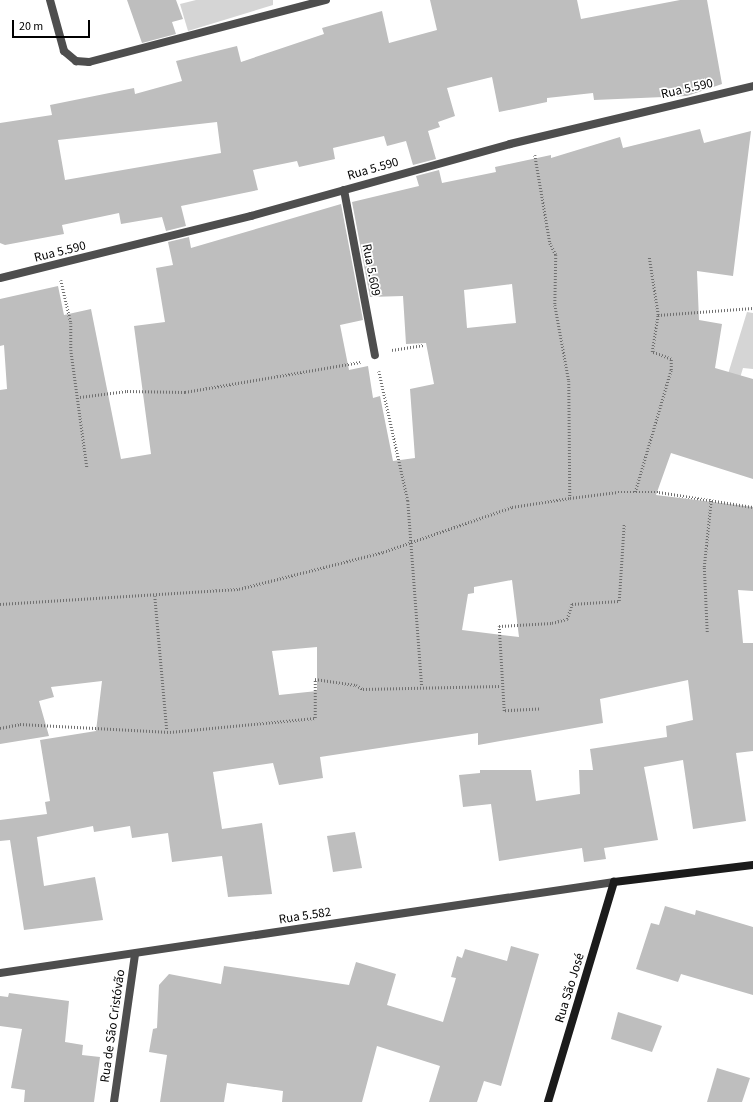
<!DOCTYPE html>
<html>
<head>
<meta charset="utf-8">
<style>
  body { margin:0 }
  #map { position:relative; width:753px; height:1102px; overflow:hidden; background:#fff; font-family:"Source Sans 3",sans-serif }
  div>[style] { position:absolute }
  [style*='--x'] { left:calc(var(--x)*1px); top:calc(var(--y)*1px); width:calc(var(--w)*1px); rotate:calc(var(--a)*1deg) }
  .green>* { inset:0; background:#d5d5d5 }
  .building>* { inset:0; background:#bebebe }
  .path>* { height:2.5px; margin-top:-1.25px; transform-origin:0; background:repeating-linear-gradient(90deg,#707070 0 1px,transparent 0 3px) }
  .street>* { height:8px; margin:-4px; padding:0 4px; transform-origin:4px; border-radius:4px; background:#4e4e4e }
  .secondary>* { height:8px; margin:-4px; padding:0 4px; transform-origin:4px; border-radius:4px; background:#1b1b1b }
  span { translate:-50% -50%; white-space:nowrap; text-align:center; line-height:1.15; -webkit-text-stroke:3.5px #fff; paint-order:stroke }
  .street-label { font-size:13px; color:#000 }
  .scale { position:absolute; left:12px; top:20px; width:78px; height:18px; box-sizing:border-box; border:2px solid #000; border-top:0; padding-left:5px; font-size:12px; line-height:14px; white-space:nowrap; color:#000; -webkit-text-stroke:3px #fff; paint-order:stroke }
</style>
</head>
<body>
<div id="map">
  <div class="green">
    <div style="clip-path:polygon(196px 0,273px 0,273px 5px,188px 31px,180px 4px)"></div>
    <div style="clip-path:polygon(747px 312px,753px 313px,753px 369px,743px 368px,740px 378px,728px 374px)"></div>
  </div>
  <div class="building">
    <div style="clip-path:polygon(127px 0,176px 0,183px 19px,172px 22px,176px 34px,142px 43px)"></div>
    <div style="clip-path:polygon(evenodd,430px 0,577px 0,581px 19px,680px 0,707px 0,722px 84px,687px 96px,594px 100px,593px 93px,547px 98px,547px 102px,499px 112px,492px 77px,447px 88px,455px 116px,438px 122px,440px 127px,428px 131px,436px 159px,413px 165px,406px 141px,387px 146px,384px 136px,333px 148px,335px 159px,299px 167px,297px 161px,253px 170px,258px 190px,181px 206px,186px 226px,166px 231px,162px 217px,121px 224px,119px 213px,62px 225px,64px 234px,5px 245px,0 243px,0 123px,52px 115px,50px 105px,134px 88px,135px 94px,182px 81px,176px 61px,237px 46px,241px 62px,324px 34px,322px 28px,382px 11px,389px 43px,437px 30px,430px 0,217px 122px,221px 153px,65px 180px,58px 140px,217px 122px)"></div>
    <div style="clip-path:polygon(evenodd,700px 129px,704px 143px,751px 131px,733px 276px,697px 271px,699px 320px,722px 324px,715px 368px,753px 379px,753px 479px,671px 453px,656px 495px,753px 507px,753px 591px,738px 590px,743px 643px,753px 643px,753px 751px,736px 753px,746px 821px,693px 829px,683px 760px,644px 767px,658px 840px,604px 848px,606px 859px,584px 862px,582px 848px,499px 861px,491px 804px,463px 807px,459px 775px,480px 773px,480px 770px,531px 770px,536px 801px,580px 794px,579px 770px,593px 770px,590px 749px,667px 737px,666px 726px,693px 720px,688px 680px,600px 699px,603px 723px,478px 745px,478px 733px,320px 757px,323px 778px,279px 785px,273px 763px,213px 772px,222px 829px,262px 823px,272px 894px,228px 897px,222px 856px,172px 862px,168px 833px,132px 838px,130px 826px,94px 832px,93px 826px,37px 837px,44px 886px,95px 877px,103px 920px,24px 930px,10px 840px,0 841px,0 820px,47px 814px,45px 802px,50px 801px,40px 740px,96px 731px,102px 681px,51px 687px,54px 697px,39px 701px,49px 736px,0 744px,0 390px,7px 389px,4px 345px,0 346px,0 299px,58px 286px,64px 315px,91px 309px,121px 459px,151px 454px,134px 326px,165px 322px,156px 268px,173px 265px,168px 242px,189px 237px,191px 248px,341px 204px,363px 320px,340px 325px,349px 370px,368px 366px,373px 398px,380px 396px,393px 461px,415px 458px,410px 389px,434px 384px,426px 343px,406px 344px,403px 296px,370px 297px,352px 202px,419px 186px,416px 176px,439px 170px,442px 183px,496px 172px,495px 167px,551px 155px,551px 158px,620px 137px,623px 148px,700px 129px,512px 284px,516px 323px,467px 328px,464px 290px,512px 284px,700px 129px,512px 580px,519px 637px,462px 630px,468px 594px,474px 593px,474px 587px,512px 580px,700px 129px,317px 647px,317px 691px,279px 695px,272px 651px,317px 647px)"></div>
    <div style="clip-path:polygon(355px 832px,362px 868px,333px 872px,327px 836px)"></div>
    <div style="clip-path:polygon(665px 906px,695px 915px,696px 910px,753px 927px,753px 995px,681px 974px,678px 982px,636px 969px,651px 923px,659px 925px)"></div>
    <div style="clip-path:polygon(511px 946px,539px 954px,501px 1086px,484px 1081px,477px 1102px,429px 1102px,440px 1066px,377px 1046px,362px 1102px,282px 1102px,283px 1091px,227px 1083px,224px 1102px,160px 1102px,167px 1055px,149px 1052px,153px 1029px,157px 1028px,159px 985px,169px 974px,221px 984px,224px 966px,349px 985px,356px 962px,396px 974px,387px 1005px,443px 1022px,456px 978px,451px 977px,457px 956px,462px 958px,465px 949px,507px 961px)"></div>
    <div style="clip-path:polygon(9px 993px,69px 1001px,65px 1042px,83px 1045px,82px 1055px,100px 1057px,94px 1102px,24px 1102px,25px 1090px,11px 1088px,22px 1029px,0 1026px,0 996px,8px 997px)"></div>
    <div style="clip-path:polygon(618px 1012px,662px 1026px,652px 1052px,611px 1039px)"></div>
    <div style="clip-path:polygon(717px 1068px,750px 1078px,742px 1102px,707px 1102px)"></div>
  </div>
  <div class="path">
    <div style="--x:535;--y:155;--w:89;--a:80.3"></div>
    <div style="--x:550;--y:243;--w:13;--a:63"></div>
    <div style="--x:556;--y:255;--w:50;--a:91.1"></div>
    <div style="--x:555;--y:305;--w:77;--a:79.6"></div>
    <div style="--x:569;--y:381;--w:117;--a:89.5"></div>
    <div style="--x:61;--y:280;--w:44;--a:76.9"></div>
    <div style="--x:71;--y:323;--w:27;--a:90"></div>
    <div style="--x:71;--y:350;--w:118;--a:82.2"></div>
    <div style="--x:658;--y:315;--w:95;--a:-4.2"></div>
    <div style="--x:392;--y:350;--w:32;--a:-9"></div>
    <div style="--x:379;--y:371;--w:133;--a:77.4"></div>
    <div style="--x:408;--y:501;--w:186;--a:85.7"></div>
    <div style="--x:80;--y:397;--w:47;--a:-7.3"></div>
    <div style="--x:127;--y:391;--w:58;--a:1"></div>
    <div style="--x:185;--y:392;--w:178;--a:-9.7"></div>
    <div style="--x:635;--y:492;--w:127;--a:-73.6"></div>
    <div style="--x:671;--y:370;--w:11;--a:-90"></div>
    <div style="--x:671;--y:359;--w:20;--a:-160"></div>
    <div style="--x:652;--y:352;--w:37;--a:-81"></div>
    <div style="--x:658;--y:315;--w:59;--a:-98.8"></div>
    <div style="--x:155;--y:596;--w:135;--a:84.9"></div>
    <div style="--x:0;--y:604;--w:239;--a:-3.6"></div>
    <div style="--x:239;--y:589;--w:149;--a:-14.4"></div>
    <div style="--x:383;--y:552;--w:137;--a:-19.2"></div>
    <div style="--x:512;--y:507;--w:59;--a:-8.8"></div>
    <div style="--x:570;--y:498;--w:48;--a:-7.1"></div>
    <div style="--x:618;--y:492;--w:41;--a:0"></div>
    <div style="--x:659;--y:492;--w:95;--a:9.1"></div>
    <div style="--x:707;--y:632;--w:65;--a:-92.6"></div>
    <div style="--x:704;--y:567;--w:67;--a:-84"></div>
    <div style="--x:539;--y:709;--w:35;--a:177"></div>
    <div style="--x:504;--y:711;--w:85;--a:-93.4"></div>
    <div style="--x:499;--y:626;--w:53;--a:-3.2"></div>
    <div style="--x:552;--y:623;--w:16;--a:-15"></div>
    <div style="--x:567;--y:619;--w:16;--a:-72"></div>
    <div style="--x:572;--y:604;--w:47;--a:-3.7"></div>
    <div style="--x:619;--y:601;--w:77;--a:-86.3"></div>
    <div style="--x:0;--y:728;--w:20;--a:-11"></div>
    <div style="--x:20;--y:724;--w:150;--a:3.1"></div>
    <div style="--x:170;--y:732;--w:146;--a:-5.5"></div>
    <div style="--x:315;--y:718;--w:39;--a:-90"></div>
    <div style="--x:315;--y:679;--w:41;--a:8.3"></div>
    <div style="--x:356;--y:685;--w:8;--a:30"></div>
    <div style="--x:363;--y:689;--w:138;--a:-1.2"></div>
  </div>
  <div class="street">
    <div style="--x:50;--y:0;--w:53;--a:74.6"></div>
    <div style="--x:64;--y:51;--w:16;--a:40"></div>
    <div style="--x:76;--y:61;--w:13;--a:4"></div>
    <div style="--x:89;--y:62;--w:245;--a:-14.7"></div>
    <div style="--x:344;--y:190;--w:168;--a:79.4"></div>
    <div style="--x:0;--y:278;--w:259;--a:-13.9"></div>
    <div style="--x:251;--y:216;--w:269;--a:-15.5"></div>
    <div style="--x:510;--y:144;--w:250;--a:-13.4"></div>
    <div style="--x:0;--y:973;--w:621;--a:-8.43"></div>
    <div style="--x:114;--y:1102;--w:149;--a:-81.9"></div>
  </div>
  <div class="secondary">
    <div style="--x:548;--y:1102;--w:230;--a:-73.3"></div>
    <div style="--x:614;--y:882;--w:140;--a:-7"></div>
  </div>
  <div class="street-label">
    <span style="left:687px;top:89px;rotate:-13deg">Rua 5.590</span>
    <span style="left:373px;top:169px;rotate:-16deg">Rua 5.590</span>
    <span style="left:60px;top:252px;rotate:-14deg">Rua 5.590</span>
    <span style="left:371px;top:270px;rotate:79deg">Rua 5.609</span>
    <span style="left:305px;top:916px;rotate:-9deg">Rua 5.582</span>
    <span style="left:570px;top:988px;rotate:-73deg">Rua São José</span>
    <span style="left:113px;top:1026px;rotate:-82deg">Rua de São Cristóvão</span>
  </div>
  <div class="scale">20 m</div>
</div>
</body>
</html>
